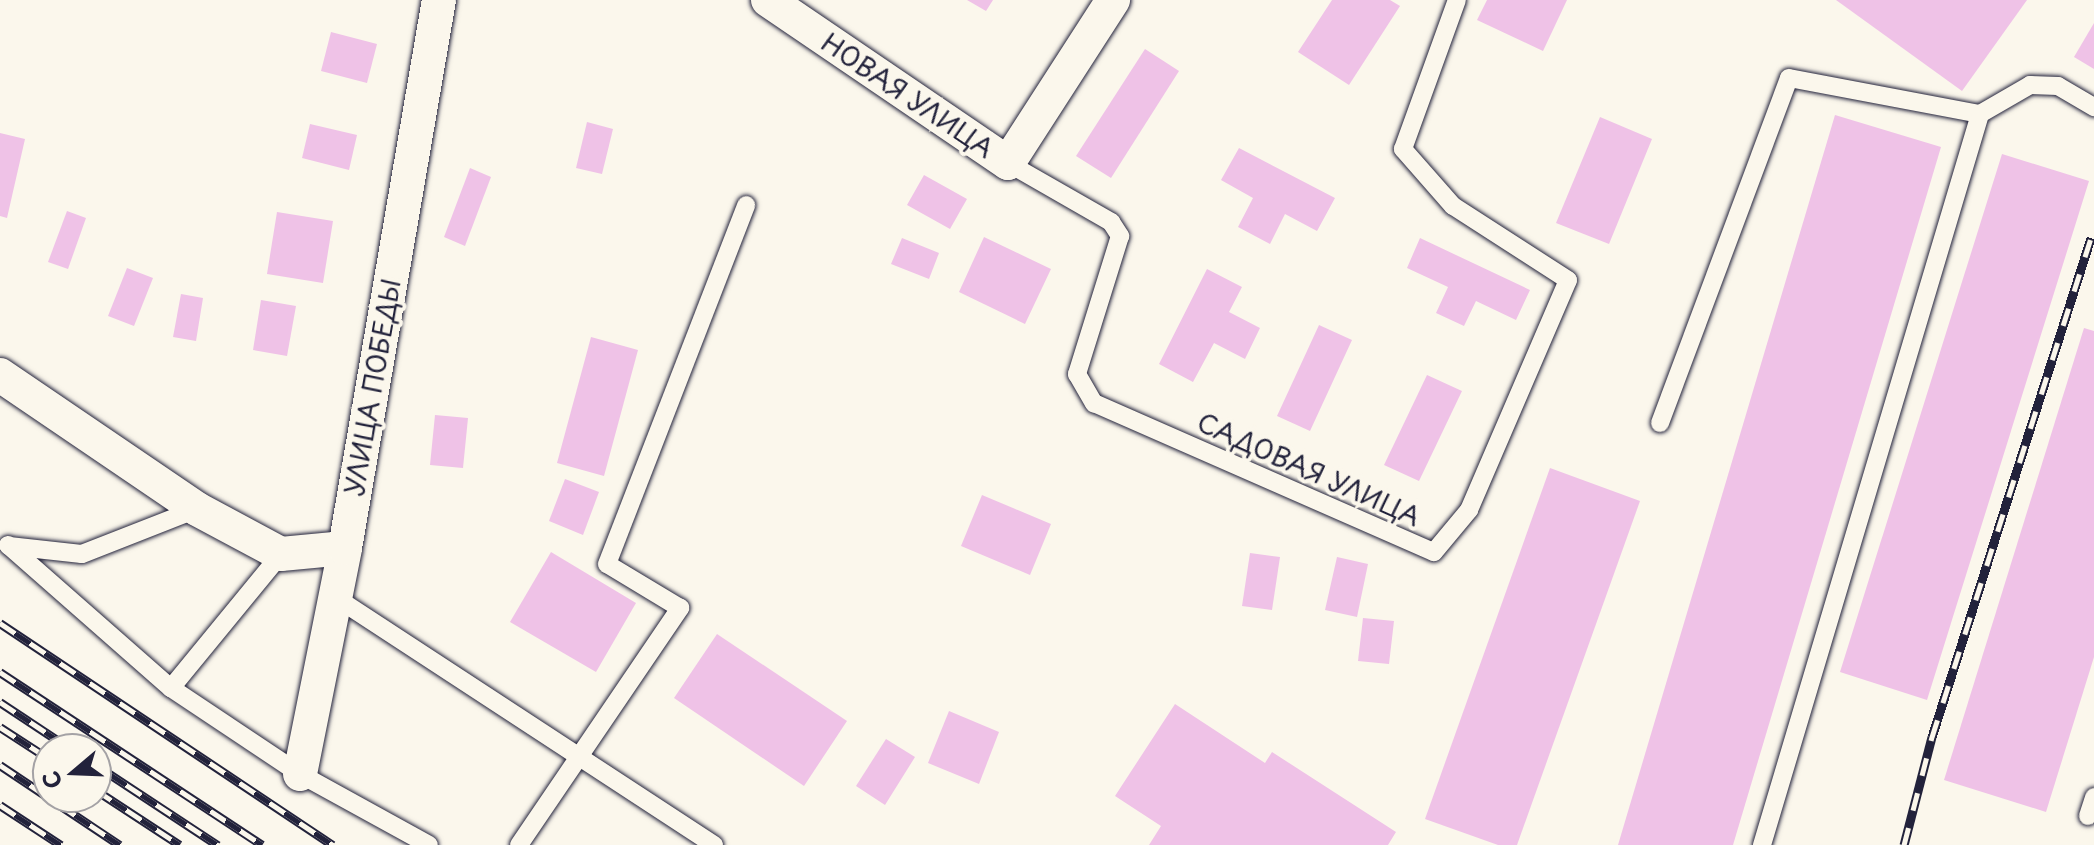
<!DOCTYPE html>
<html>
<head>
<meta charset="utf-8">
<style>
  body { margin:0 }
  #map { position:relative; width:2094px; height:845px; overflow:hidden; background:#fbf7ec; font-family:"Playpen Sans",sans-serif }
  div>[style] { position:absolute }
  [style*='--x'] { left:calc(var(--x)*1px); top:calc(var(--y)*1px); width:calc(var(--w)*1px); rotate:calc(var(--a)*1deg) }
  .building>* { inset:0; background:#efc2e7 }
  .roads { filter:drop-shadow(0 0 2px #22223b) drop-shadow(0 0 2px #22223b) }
  .service>* { height:18px; margin:-9px; padding:0 9px; transform-origin:9px; border-radius:9px; background:#fbf7ec }
  .minor>* { height:34px; margin:-17px; padding:0 17px; transform-origin:17px; border-radius:17px; background:#fbf7ec }
  .rail>* { height:9px; margin-top:-4.5px; transform-origin:0; background:repeating-linear-gradient(90deg,#fbf7ec 0 18px,#22223b 0 36px); box-sizing:border-box; border-block:2px solid #22223b }
  span { translate:-50% -50%; white-space:nowrap; text-align:center; line-height:1.15; -webkit-text-stroke:8px #fbf7ec; paint-order:stroke }
  .street-label { font-size:26px; color:#22223b }
  .north { position:absolute; left:32px; top:733px; width:80px; height:80px; box-sizing:border-box; background:#fbf7ec; border:2px solid #a4a2a5; border-radius:50%; rotate:251deg; font-size:22px; font-weight:700; line-height:32px; text-align:center; color:#22223b }
  .north::after { content:''; display:block; margin:auto; width:28px; height:36px; background:#22223b; clip-path:polygon(50% 0,100% 100%,50% 72%,0 100%) }
</style>
</head>
<body>
<div id="map">
  <div class="building">
    <div style="clip-path:polygon(967px 0,993px 0,986px 11px)"></div>
    <div style="clip-path:polygon(1332px 0,1390px 0,1400px 6px,1349px 85px,1298px 52px)"></div>
    <div style="clip-path:polygon(1487px 0,1567px 0,1543px 51px,1477px 20px)"></div>
    <div style="clip-path:polygon(1836px 0,2027px 0,1962px 91px)"></div>
    <div style="clip-path:polygon(2094px 23px,2094px 69px,2074px 57px)"></div>
    <div style="clip-path:polygon(331px 32px,377px 44px,367px 83px,321px 71px)"></div>
    <div style="clip-path:polygon(1145px 49px,1179px 71px,1111px 178px,1076px 156px)"></div>
    <div style="clip-path:polygon(1835px 115px,1941px 147px,1733px 845px,1618px 845px)"></div>
    <div style="clip-path:polygon(1600px 117px,1652px 139px,1609px 244px,1556px 223px)"></div>
    <div style="clip-path:polygon(587px 122px,613px 129px,602px 174px,576px 168px)"></div>
    <div style="clip-path:polygon(310px 124px,357px 135px,349px 170px,302px 158px)"></div>
    <div style="clip-path:polygon(0 133px,25px 139px,7px 218px,0 216px)"></div>
    <div style="clip-path:polygon(1239px 148px,1335px 198px,1317px 231px,1285px 214px,1270px 244px,1238px 227px,1253px 198px,1221px 180px)"></div>
    <div style="clip-path:polygon(2002px 154px,2089px 181px,1927px 700px,1840px 672px)"></div>
    <div style="clip-path:polygon(470px 168px,491px 177px,465px 246px,444px 237px)"></div>
    <div style="clip-path:polygon(924px 175px,967px 199px,950px 229px,907px 205px)"></div>
    <div style="clip-path:polygon(67px 211px,86px 218px,68px 269px,48px 262px)"></div>
    <div style="clip-path:polygon(277px 212px,333px 221px,323px 283px,267px 274px)"></div>
    <div style="clip-path:polygon(984px 237px,1051px 269px,1025px 324px,959px 292px)"></div>
    <div style="clip-path:polygon(902px 238px,939px 253px,929px 279px,891px 264px)"></div>
    <div style="clip-path:polygon(1420px 238px,1530px 290px,1516px 320px,1476px 301px,1464px 326px,1436px 313px,1448px 287px,1407px 268px)"></div>
    <div style="clip-path:polygon(127px 268px,153px 278px,134px 326px,108px 316px)"></div>
    <div style="clip-path:polygon(1207px 269px,1242px 287px,1229px 312px,1260px 328px,1245px 359px,1214px 343px,1193px 382px,1159px 364px)"></div>
    <div style="clip-path:polygon(181px 294px,203px 298px,196px 341px,173px 337px)"></div>
    <div style="clip-path:polygon(261px 300px,296px 306px,287px 356px,253px 350px)"></div>
    <div style="clip-path:polygon(1319px 325px,1352px 340px,1310px 431px,1277px 416px)"></div>
    <div style="clip-path:polygon(2084px 328px,2094px 331px,2094px 657px,2046px 812px,1944px 780px)"></div>
    <div style="clip-path:polygon(591px 337px,638px 350px,604px 476px,557px 463px)"></div>
    <div style="clip-path:polygon(1427px 375px,1462px 391px,1419px 481px,1384px 465px)"></div>
    <div style="clip-path:polygon(435px 415px,468px 418px,463px 468px,430px 465px)"></div>
    <div style="clip-path:polygon(1550px 468px,1640px 501px,1517px 845px,1498px 845px,1425px 819px)"></div>
    <div style="clip-path:polygon(565px 479px,599px 492px,583px 535px,549px 521px)"></div>
    <div style="clip-path:polygon(982px 495px,1051px 524px,1030px 575px,961px 546px)"></div>
    <div style="clip-path:polygon(551px 552px,636px 603px,596px 672px,510px 622px)"></div>
    <div style="clip-path:polygon(1250px 553px,1280px 557px,1272px 610px,1242px 606px)"></div>
    <div style="clip-path:polygon(1337px 557px,1368px 564px,1357px 617px,1325px 610px)"></div>
    <div style="clip-path:polygon(1363px 618px,1394px 621px,1389px 664px,1358px 661px)"></div>
    <div style="clip-path:polygon(717px 634px,847px 721px,804px 786px,674px 698px)"></div>
    <div style="clip-path:polygon(1175px 704px,1265px 763px,1272px 752px,1396px 832px,1388px 845px,1149px 845px,1161px 826px,1115px 796px)"></div>
    <div style="clip-path:polygon(949px 711px,999px 732px,979px 784px,928px 763px)"></div>
    <div style="clip-path:polygon(886px 739px,915px 757px,885px 805px,856px 786px)"></div>
  </div>
  <div class="roads">
    <div class="service">
      <div style="--x:1008;--y:163;--w:119;--a:29.8"></div>
      <div style="--x:1111;--y:222;--w:17;--a:57"></div>
      <div style="--x:1120;--y:236;--w:145;--a:107.3"></div>
      <div style="--x:1077;--y:374;--w:34;--a:60"></div>
      <div style="--x:1094;--y:403;--w:371;--a:23.7"></div>
      <div style="--x:1434;--y:552;--w:55;--a:-50.2"></div>
      <div style="--x:1469;--y:510;--w:250;--a:-66.7"></div>
      <div style="--x:1568;--y:280;--w:137;--a:-147.2"></div>
      <div style="--x:1453;--y:206;--w:76;--a:-131.3"></div>
      <div style="--x:1403;--y:149;--w:158;--a:-70.1"></div>
      <div style="--x:1660;--y:423;--w:368;--a:-69.5"></div>
      <div style="--x:1789;--y:78;--w:194;--a:10.7"></div>
      <div style="--x:8;--y:545;--w:217;--a:41.3"></div>
      <div style="--x:171;--y:688;--w:155;--a:33.7"></div>
      <div style="--x:300;--y:774;--w:147;--a:28.8"></div>
      <div style="--x:9;--y:546;--w:73;--a:6.3"></div>
      <div style="--x:82;--y:554;--w:123;--a:-21.4"></div>
      <div style="--x:335;--y:597;--w:453;--a:33.2"></div>
      <div style="--x:171;--y:688;--w:173;--a:-50.6"></div>
      <div style="--x:2088;--y:816;--w:20;--a:-72"></div>
      <div style="--x:519;--y:845;--w:287;--a:-55.8"></div>
      <div style="--x:680;--y:608;--w:85;--a:-148.9"></div>
      <div style="--x:607;--y:564;--w:385;--a:-68.8"></div>
      <div style="--x:1762;--y:845;--w:763;--a:-73.39"></div>
      <div style="--x:1980;--y:114;--w:58;--a:-30.1"></div>
      <div style="--x:2030;--y:85;--w:28;--a:2"></div>
      <div style="--x:2058;--y:86;--w:42;--a:30.3"></div>
    </div>
    <div class="minor">
      <div style="--x:768;--y:0;--w:290;--a:34.2"></div>
      <div style="--x:1008;--y:163;--w:194;--a:-57.2"></div>
      <div style="--x:0;--y:375;--w:238;--a:34.2"></div>
      <div style="--x:197;--y:509;--w:95;--a:28.2"></div>
      <div style="--x:281;--y:554;--w:64;--a:-5.4"></div>
      <div style="--x:300;--y:774;--w:230;--a:-78.7"></div>
      <div style="--x:345;--y:548;--w:556;--a:-80.27"></div>
    </div>
  </div>
  <div class="rail">
    <div style="--x:0;--y:623;--w:400;--a:33.7"></div>
    <div style="--x:0;--y:672;--w:314;--a:33.4"></div>
    <div style="--x:0;--y:702;--w:85;--a:33.5"></div>
    <div style="--x:0;--y:727;--w:57;--a:32.9"></div>
    <div style="--x:0;--y:765;--w:144;--a:33.7"></div>
    <div style="--x:96;--y:765;--w:146;--a:33.3"></div>
    <div style="--x:96;--y:790;--w:100;--a:33.2"></div>
    <div style="--x:0;--y:805;--w:73;--a:33.3"></div>
    <div style="--x:1904;--y:845;--w:112;--a:-75.5"></div>
    <div style="--x:1932;--y:737;--w:524;--a:-72.33"></div>
  </div>
  <div class="street-label">
    <span style="left:908px;top:95px;rotate:34deg">НОВАЯ УЛИЦА</span>
    <span style="left:372px;top:387px;rotate:-80deg">УЛИЦА ПОБЕДЫ</span>
    <span style="left:1309px;top:469px;rotate:24deg">САДОВАЯ УЛИЦА</span>
  </div>
  <div class="north">С</div>
</div>
</body>
</html>
